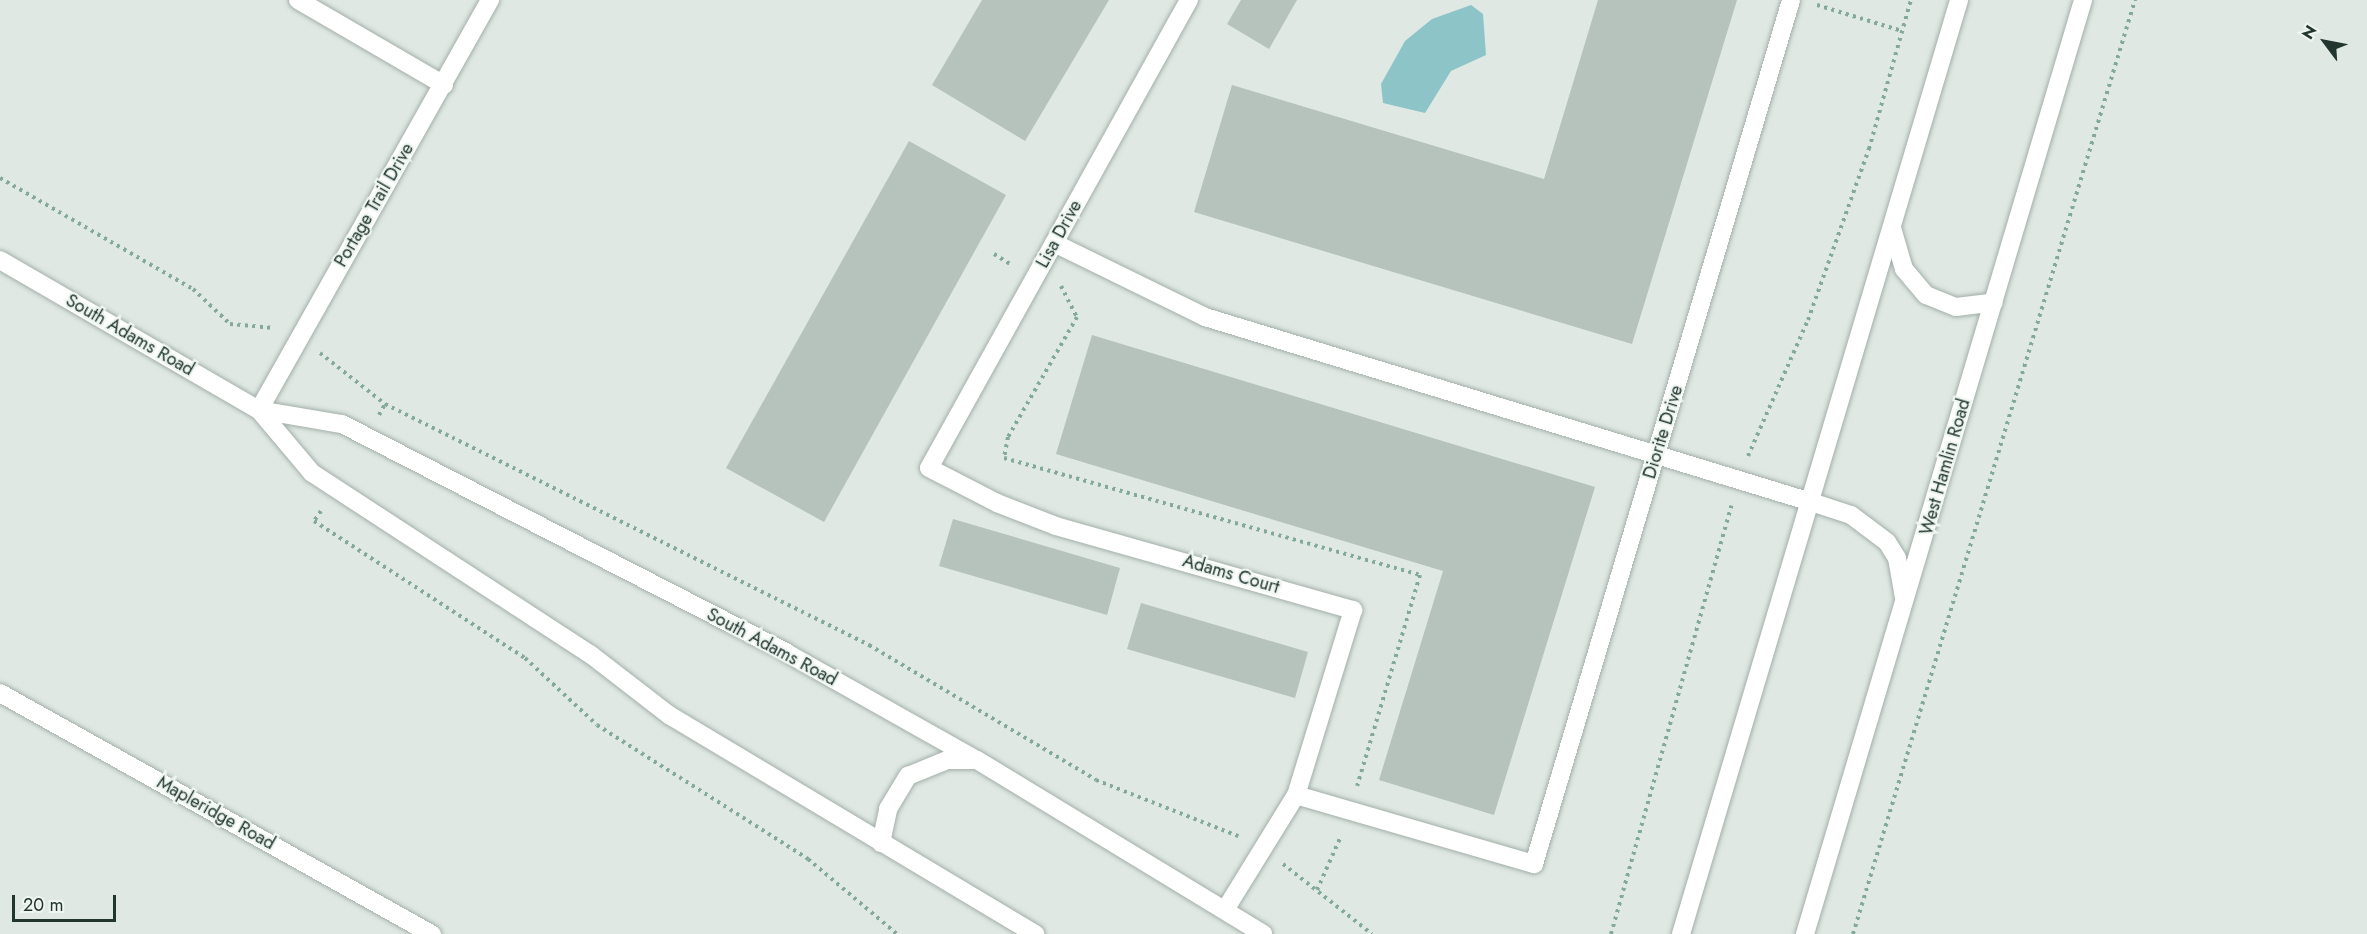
<!DOCTYPE html>
<html>
<head>
<meta charset="utf-8">
<style>
  body { margin:0 }
  #map { position:relative; width:2367px; height:934px; overflow:hidden; background:#dfe8e3; font-family:Jost,sans-serif }
  div>[style] { position:absolute }
  [style*='--x'] { left:calc(var(--x)*1px); top:calc(var(--y)*1px); width:calc(var(--w)*1px); rotate:calc(var(--a)*1deg) }
  .water>* { inset:0; background:#8cc4c8 }
  .building>* { inset:0; background:#b5c3bc }
  .path>* { height:4px; margin-top:-2px; transform-origin:0; background:repeating-linear-gradient(90deg,#83a99a 0 3px,transparent 0 7.5px) }
  .roads { filter:drop-shadow(0 0 2px #a3afa9) drop-shadow(0 0 2px #a3afa9) }
  .street>* { height:18px; margin:-9px; padding:0 9px; transform-origin:9px; border-radius:9px; background:#fff }
  .secondary>* { height:18px; margin:-9px; padding:0 9px; transform-origin:9px; border-radius:9px; background:#fff }
  span { translate:-50% -50%; white-space:nowrap; text-align:center; line-height:1.15; -webkit-text-stroke:4.5px #eff6f2; paint-order:stroke }
  .street-label { font-size:18px; color:#22362f }
  .north { position:absolute; left:2295px; top:12px; width:60px; height:60px; -webkit-text-stroke:4px #eff6f2; paint-order:stroke; rotate:302deg; font-size:16px; font-weight:700; line-height:24px; text-align:center; color:#22362f }
  .north::after { content:''; display:block; margin:auto; width:21px; height:27px; background:#22362f; clip-path:polygon(50% 0,100% 100%,50% 72%,0 100%) }
  .scale { position:absolute; left:12px; top:895px; width:104px; height:27px; box-sizing:border-box; border:3px solid #22362f; border-top:0; padding-left:8px; font-size:18px; line-height:21px; white-space:nowrap; color:#22362f; -webkit-text-stroke:4px #eff6f2; paint-order:stroke }
</style>
</head>
<body>
<div id="map">
  <div class="water">
    <div style="clip-path:polygon(1471px 5px,1483px 14px,1486px 55px,1451px 71px,1425px 113px,1383px 103px,1381px 84px,1405px 41px,1432px 19px)"></div>
  </div>
  <div class="building">
    <div style="clip-path:polygon(982px 0,1109px 0,1025px 141px,932px 85px)"></div>
    <div style="clip-path:polygon(1241px 0,1297px 0,1269px 49px,1227px 24px)"></div>
    <div style="clip-path:polygon(1598px 0,1737px 0,1632px 344px,1194px 212px,1232px 85px,1544px 179px)"></div>
    <div style="clip-path:polygon(909px 141px,1006px 195px,824px 522px,726px 468px)"></div>
    <div style="clip-path:polygon(1092px 335px,1595px 487px,1494px 815px,1379px 780px,1443px 571px,1056px 454px)"></div>
    <div style="clip-path:polygon(953px 519px,1120px 568px,1107px 615px,939px 566px)"></div>
    <div style="clip-path:polygon(1141px 603px,1308px 652px,1295px 698px,1127px 649px)"></div>
  </div>
  <div class="path">
    <div style="--x:1817;--y:5;--w:89;--a:17"></div>
    <div style="--x:0;--y:178;--w:223;--a:29.9"></div>
    <div style="--x:193;--y:289;--w:51;--a:43.4"></div>
    <div style="--x:230;--y:324;--w:44;--a:5.2"></div>
    <div style="--x:994;--y:254;--w:22;--a:32"></div>
    <div style="--x:1061;--y:286;--w:35;--a:63"></div>
    <div style="--x:1077;--y:317;--w:138;--a:119.9"></div>
    <div style="--x:1008;--y:437;--w:21;--a:101"></div>
    <div style="--x:1004;--y:458;--w:432;--a:15.7"></div>
    <div style="--x:1420;--y:575;--w:220;--a:106.6"></div>
    <div style="--x:320;--y:353;--w:83;--a:38.1"></div>
    <div style="--x:379;--y:415;--w:13;--a:-61"></div>
    <div style="--x:385;--y:404;--w:541;--a:26.47"></div>
    <div style="--x:869;--y:645;--w:264;--a:30.7"></div>
    <div style="--x:1096;--y:780;--w:153;--a:21.5"></div>
    <div style="--x:1748;--y:456;--w:149;--a:-66.2"></div>
    <div style="--x:1808;--y:320;--w:182;--a:-70.4"></div>
    <div style="--x:1869;--y:149;--w:155;--a:-74.3"></div>
    <div style="--x:321;--y:511;--w:12;--a:125"></div>
    <div style="--x:314;--y:521;--w:252;--a:33"></div>
    <div style="--x:525;--y:658;--w:98;--a:42.9"></div>
    <div style="--x:597;--y:725;--w:250;--a:32.4"></div>
    <div style="--x:808;--y:859;--w:116;--a:40.1"></div>
    <div style="--x:1283;--y:864;--w:113;--a:38.2"></div>
    <div style="--x:1317;--y:890;--w:59;--a:-66"></div>
    <div style="--x:1611;--y:934;--w:445;--a:-74.3"></div>
    <div style="--x:1853;--y:934;--w:976;--a:-73.2"></div>
  </div>
  <div class="roads">
    <div class="street">
      <div style="--x:298;--y:0;--w:169;--a:30.2"></div>
      <div style="--x:1189;--y:0;--w:535;--a:119.05"></div>
      <div style="--x:929;--y:468;--w:76;--a:27.2"></div>
      <div style="--x:997;--y:503;--w:63;--a:21.3"></div>
      <div style="--x:1056;--y:526;--w:309;--a:15.8"></div>
      <div style="--x:1353;--y:610;--w:194;--a:107.1"></div>
      <div style="--x:1296;--y:795;--w:135;--a:121.7"></div>
      <div style="--x:1054;--y:243;--w:168;--a:26.1"></div>
      <div style="--x:1205;--y:317;--w:634;--a:16.98"></div>
      <div style="--x:259;--y:410;--w:471;--a:-60.6"></div>
      <div style="--x:0;--y:693;--w:495;--a:29.2"></div>
      <div style="--x:1296;--y:795;--w:248;--a:16.2"></div>
      <div style="--x:1534;--y:864;--w:901;--a:-73.43"></div>
    </div>
    <div class="secondary">
      <div style="--x:1892;--y:228;--w:43;--a:73.7"></div>
      <div style="--x:1904;--y:269;--w:34;--a:50"></div>
      <div style="--x:1926;--y:295;--w:32;--a:22"></div>
      <div style="--x:1956;--y:307;--w:38;--a:-7"></div>
      <div style="--x:0;--y:260;--w:299;--a:30.1"></div>
      <div style="--x:259;--y:410;--w:82;--a:49.9"></div>
      <div style="--x:312;--y:473;--w:332;--a:33.1"></div>
      <div style="--x:590;--y:654;--w:100;--a:37.7"></div>
      <div style="--x:669;--y:715;--w:427;--a:30.9"></div>
      <div style="--x:259;--y:410;--w:84;--a:9.6"></div>
      <div style="--x:342;--y:424;--w:498;--a:27.2"></div>
      <div style="--x:785;--y:652;--w:220;--a:29.4"></div>
      <div style="--x:977;--y:760;--w:335;--a:31.3"></div>
      <div style="--x:1811;--y:502;--w:42;--a:18"></div>
      <div style="--x:1851;--y:515;--w:45;--a:36.9"></div>
      <div style="--x:1887;--y:542;--w:19;--a:58"></div>
      <div style="--x:1897;--y:558;--w:39;--a:80"></div>
      <div style="--x:881;--y:843;--w:35;--a:-78"></div>
      <div style="--x:888;--y:809;--w:39;--a:-59"></div>
      <div style="--x:908;--y:776;--w:42;--a:-22.3"></div>
      <div style="--x:947;--y:760;--w:29;--a:0"></div>
      <div style="--x:1681;--y:934;--w:974;--a:-73.42"></div>
      <div style="--x:1805;--y:934;--w:974;--a:-73.42"></div>
    </div>
  </div>
  <div class="street-label">
    <span style="left:374px;top:205px;rotate:-60deg">Portage Trail Drive</span>
    <span style="left:1059px;top:234px;rotate:-61deg">Lisa Drive</span>
    <span style="left:130px;top:335px;rotate:30deg">South Adams Road</span>
    <span style="left:1663px;top:432px;rotate:-73deg">Diorite Drive</span>
    <span style="left:1945px;top:467px;rotate:-74deg">West Hamlin Road</span>
    <span style="left:1231px;top:574px;rotate:16deg">Adams Court</span>
    <span style="left:772px;top:647px;rotate:28deg">South Adams Road</span>
    <span style="left:216px;top:813px;rotate:29deg">Mapleridge Road</span>
  </div>
  <div class="north">N</div>
  <div class="scale">20 m</div>
</div>
</body>
</html>
